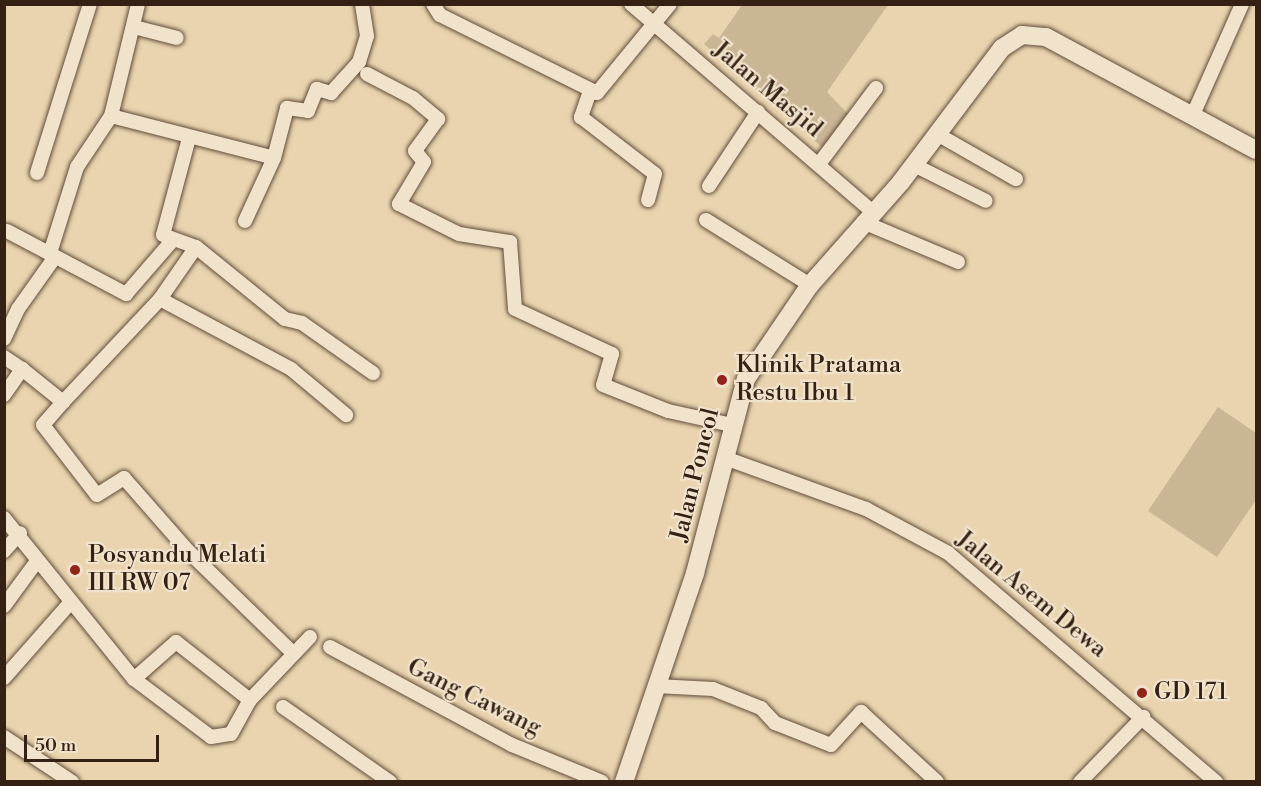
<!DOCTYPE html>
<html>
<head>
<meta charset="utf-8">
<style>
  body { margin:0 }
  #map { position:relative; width:1261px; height:786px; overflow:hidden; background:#e9d4af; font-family:"Libre Bodoni",serif }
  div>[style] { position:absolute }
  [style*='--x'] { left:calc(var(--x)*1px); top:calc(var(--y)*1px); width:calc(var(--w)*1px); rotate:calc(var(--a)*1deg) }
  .green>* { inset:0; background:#cab595 }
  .roads { filter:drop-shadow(0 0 2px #624d3b) drop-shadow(0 0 2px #624d3b) }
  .minor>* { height:14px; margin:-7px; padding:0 7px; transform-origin:7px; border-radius:7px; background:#f1e3cb }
  .tertiary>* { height:18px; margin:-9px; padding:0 9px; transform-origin:9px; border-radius:9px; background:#f1e3cb }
  .dots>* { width:16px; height:16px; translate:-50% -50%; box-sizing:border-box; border:3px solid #f1e3cb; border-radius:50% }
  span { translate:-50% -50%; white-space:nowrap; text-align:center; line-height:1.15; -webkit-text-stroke:4.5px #f1e3cb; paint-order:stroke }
  .street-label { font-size:24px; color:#352014 }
  .poi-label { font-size:24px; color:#352014 }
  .left { translate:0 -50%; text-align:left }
  .frame { position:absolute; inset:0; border:6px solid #352014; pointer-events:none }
  .scale { position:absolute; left:24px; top:735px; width:135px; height:27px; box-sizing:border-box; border:3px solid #352014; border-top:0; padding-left:8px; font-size:18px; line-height:21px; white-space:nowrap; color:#352014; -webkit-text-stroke:4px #f1e3cb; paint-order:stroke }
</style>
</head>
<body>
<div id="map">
  <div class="green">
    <div style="clip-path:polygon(742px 5px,888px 5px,827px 92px,849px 115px,824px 149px,704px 44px,713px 34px,719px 38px)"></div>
    <div style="clip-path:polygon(1218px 407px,1256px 433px,1256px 500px,1217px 557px,1148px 511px)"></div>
  </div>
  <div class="roads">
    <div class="minor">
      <div style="--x:433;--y:4;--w:13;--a:58"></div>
      <div style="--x:440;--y:15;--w:175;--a:26.4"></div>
      <div style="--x:597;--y:93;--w:115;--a:-50.6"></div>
      <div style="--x:631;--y:4;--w:319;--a:40.7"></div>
      <div style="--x:134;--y:27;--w:44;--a:14.3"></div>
      <div style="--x:367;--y:74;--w:52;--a:27.6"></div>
      <div style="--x:413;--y:98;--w:33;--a:40"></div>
      <div style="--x:438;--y:119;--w:39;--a:126"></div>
      <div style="--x:415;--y:151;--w:14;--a:51"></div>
      <div style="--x:424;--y:162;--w:49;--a:120.8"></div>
      <div style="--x:399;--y:204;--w:67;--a:26.6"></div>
      <div style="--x:459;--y:234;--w:52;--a:8.9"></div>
      <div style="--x:510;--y:242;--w:67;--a:85.7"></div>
      <div style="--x:515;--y:309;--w:107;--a:24.9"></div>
      <div style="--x:612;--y:354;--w:32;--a:106"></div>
      <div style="--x:603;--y:385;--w:70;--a:21.8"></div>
      <div style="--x:668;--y:411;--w:66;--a:12.3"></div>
      <div style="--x:590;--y:91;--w:28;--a:109"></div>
      <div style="--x:581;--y:117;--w:93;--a:37.6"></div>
      <div style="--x:655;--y:174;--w:27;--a:105"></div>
      <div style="--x:111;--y:116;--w:168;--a:14.4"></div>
      <div style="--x:1192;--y:117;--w:124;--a:-66.1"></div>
      <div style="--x:937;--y:134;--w:91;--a:29.7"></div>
      <div style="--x:189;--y:138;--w:100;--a:105"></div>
      <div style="--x:163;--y:235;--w:35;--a:20"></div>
      <div style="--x:196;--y:247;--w:114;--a:39"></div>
      <div style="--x:285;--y:319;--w:17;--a:13"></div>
      <div style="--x:302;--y:323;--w:87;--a:35.2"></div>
      <div style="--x:819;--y:164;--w:95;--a:-53.1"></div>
      <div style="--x:914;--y:165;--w:80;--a:26.6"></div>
      <div style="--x:37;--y:173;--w:177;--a:-72.6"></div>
      <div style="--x:709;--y:186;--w:89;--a:-56.5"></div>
      <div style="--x:706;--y:220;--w:123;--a:32"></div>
      <div style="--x:245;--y:221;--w:69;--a:-65.3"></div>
      <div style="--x:274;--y:158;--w:52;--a:-75.4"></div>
      <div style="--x:287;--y:108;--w:21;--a:8"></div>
      <div style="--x:308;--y:111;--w:24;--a:-68"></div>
      <div style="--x:317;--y:89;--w:15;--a:16"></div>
      <div style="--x:331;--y:93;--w:42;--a:-47.9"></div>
      <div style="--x:359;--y:62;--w:27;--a:-73"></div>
      <div style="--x:367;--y:36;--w:32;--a:-99"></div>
      <div style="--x:863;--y:222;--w:103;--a:22.8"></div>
      <div style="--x:7;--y:231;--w:135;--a:27.9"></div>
      <div style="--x:126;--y:294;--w:69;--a:-49.1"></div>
      <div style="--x:51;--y:250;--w:87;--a:-72.6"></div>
      <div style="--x:77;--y:167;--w:61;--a:-56.3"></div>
      <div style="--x:111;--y:116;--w:115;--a:-76.4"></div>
      <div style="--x:160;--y:299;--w:149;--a:28.1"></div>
      <div style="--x:291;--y:369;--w:72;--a:39.9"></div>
      <div style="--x:4;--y:339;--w:33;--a:-65"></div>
      <div style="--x:18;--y:309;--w:64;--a:-54.6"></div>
      <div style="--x:4;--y:357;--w:22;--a:34"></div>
      <div style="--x:4;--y:395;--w:32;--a:-55"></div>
      <div style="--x:22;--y:369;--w:53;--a:38.8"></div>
      <div style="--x:63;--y:402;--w:141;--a:-46.7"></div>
      <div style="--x:160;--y:299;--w:63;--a:-55.3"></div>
      <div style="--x:63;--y:402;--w:30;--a:131"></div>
      <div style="--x:43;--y:425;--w:88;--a:52.4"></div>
      <div style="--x:97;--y:495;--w:32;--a:-32"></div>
      <div style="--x:124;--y:478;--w:97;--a:48.8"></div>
      <div style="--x:188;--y:551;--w:145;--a:44.2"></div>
      <div style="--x:725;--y:458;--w:150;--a:19.9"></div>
      <div style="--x:866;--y:509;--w:93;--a:28.2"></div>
      <div style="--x:948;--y:553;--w:353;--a:40.5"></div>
      <div style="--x:4;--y:518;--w:207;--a:51.1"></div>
      <div style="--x:134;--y:679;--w:96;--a:37"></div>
      <div style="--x:211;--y:737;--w:20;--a:-9"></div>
      <div style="--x:231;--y:734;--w:39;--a:-61"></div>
      <div style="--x:250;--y:700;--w:87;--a:-46.4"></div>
      <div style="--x:4;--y:551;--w:24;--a:-48"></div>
      <div style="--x:4;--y:606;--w:56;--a:-53.7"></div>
      <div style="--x:330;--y:647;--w:207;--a:28.3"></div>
      <div style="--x:512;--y:745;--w:97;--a:22.3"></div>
      <div style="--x:4;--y:678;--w:101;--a:-48.6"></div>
      <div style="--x:134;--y:679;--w:56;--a:-41.4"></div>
      <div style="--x:176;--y:642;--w:94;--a:38.1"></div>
      <div style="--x:656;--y:686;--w:57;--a:3"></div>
      <div style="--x:713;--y:689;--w:52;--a:21.6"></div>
      <div style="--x:761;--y:708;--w:21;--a:47"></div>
      <div style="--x:775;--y:723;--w:60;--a:21.4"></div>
      <div style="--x:831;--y:745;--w:45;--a:-47.7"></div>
      <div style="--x:861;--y:712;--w:103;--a:42.6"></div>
      <div style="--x:283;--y:707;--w:131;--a:35"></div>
      <div style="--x:4;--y:737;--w:82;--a:33.5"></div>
      <div style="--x:1080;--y:782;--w:91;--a:-45.9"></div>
    </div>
    <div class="tertiary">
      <div style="--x:624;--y:782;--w:221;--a:-71.2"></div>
      <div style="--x:695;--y:573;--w:201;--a:-75.3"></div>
      <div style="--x:746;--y:379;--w:114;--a:-55.8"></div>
      <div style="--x:810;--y:285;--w:137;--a:-48.5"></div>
      <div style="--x:901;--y:182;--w:168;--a:-53"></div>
      <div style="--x:1002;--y:48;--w:24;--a:-33"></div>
      <div style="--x:1022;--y:35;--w:24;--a:5"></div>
      <div style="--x:1046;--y:37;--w:238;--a:28.3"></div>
    </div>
  </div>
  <div class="dots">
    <div style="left:722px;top:380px;background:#8f2418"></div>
    <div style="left:75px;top:570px;background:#8f2418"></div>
    <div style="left:1142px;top:693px;background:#8f2418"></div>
  </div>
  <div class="street-label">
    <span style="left:767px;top:90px;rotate:40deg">Jalan Masjid</span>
    <span style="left:696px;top:475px;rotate:-76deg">Jalan Poncol</span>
    <span style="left:1031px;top:595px;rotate:39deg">Jalan Asem Dewa</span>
    <span style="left:474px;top:698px;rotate:26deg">Gang Cawang</span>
  </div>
  <div class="poi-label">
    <span class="left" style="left:736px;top:380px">Klinik Pratama<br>Restu Ibu 1</span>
    <span class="left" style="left:88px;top:570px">Posyandu Melati<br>III RW 07</span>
    <span class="left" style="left:1154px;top:693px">GD 171</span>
  </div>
  <div class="frame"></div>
  <div class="scale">50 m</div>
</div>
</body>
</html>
